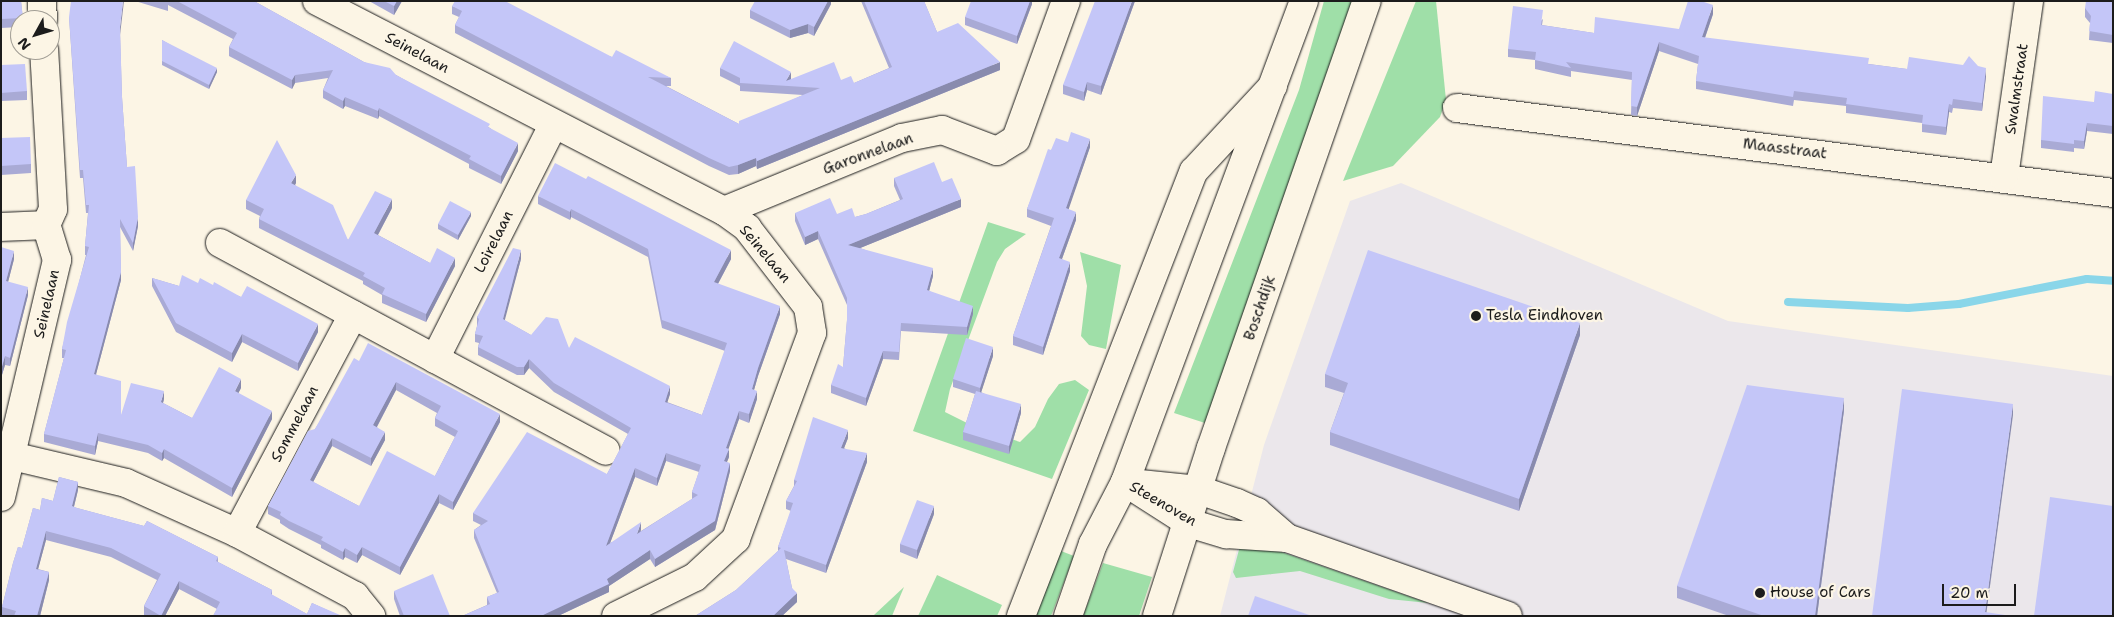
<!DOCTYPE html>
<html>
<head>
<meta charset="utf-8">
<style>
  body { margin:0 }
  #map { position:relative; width:2114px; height:617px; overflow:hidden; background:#fcf5e5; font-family:"Shantell Sans",sans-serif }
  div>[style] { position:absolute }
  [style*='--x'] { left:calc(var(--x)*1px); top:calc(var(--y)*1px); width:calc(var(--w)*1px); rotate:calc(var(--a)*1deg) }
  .built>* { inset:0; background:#ebe7eb }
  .green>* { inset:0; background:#9fdfa8 }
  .stream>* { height:8px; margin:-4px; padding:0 4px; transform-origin:4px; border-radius:4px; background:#8ad6e9 }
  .roads { filter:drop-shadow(0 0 1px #1c1c1c) drop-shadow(0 0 1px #1c1c1c) }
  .minor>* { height:28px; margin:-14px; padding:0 14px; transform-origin:14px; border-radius:14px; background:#fcf5e5 }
  .major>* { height:28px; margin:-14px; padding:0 14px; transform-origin:14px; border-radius:14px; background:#fcf5e5 }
  .wall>* { inset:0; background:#a9aad5 }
  .shaded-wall>* { inset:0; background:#898bae }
  .building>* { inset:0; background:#c4c6f8 }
  .dots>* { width:14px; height:14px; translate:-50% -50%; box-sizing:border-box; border:2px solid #fcf5e5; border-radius:50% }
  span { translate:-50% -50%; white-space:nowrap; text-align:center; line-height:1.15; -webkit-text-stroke:4.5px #fcf5e5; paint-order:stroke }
  .street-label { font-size:15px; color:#1c1c1c }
  .poi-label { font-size:15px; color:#1c1c1c }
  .left { translate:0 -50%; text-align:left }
  .frame { position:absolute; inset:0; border:2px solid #1c1c1c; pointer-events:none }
  .north { position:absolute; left:10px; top:10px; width:50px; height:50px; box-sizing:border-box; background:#fcf5e5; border:1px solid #a29e95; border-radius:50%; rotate:231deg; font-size:14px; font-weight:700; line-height:20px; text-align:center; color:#1c1c1c }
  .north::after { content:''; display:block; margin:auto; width:18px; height:22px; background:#1c1c1c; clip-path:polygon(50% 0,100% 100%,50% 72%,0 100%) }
  .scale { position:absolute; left:1942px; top:584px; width:74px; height:22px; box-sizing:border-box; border:2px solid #1c1c1c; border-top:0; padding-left:6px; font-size:15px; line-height:18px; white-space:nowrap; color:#1c1c1c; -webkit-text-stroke:4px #fcf5e5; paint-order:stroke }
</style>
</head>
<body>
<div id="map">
  <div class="built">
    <div style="clip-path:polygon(1401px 183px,1728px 321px,2113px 376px,2113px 616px,1220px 616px,1264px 445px,1350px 201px)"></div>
  </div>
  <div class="green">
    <div style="clip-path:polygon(1324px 1px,1352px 1px,1205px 423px,1174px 413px,1299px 90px)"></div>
    <div style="clip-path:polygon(1416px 1px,1436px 1px,1446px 100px,1440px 117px,1393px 166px,1343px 181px)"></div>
    <div style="clip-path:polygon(988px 222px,1026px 234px,1005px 249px,997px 262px,950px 389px,945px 412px,973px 426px,1020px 442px,1035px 427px,1048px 399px,1059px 384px,1075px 380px,1089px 390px,1052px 479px,913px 431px)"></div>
    <div style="clip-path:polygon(1080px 252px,1121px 265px,1106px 349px,1089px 345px,1081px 336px,1087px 286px)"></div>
    <div style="clip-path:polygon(1240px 546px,1270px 548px,1428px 603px,1389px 599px,1300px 571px,1236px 578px,1233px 572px)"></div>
    <div style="clip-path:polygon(1061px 551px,1074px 556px,1051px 616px,1036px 616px)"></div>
    <div style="clip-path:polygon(1103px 563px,1152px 577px,1139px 616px,1083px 616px)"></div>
    <div style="clip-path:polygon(937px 575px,1002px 605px,997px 616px,918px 616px)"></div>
    <div style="clip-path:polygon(904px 587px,892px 616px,873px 616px,874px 615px)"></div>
  </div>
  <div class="stream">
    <div style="--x:1788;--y:302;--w:120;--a:2.9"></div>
    <div style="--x:1908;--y:308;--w:51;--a:-4.5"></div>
    <div style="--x:1959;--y:304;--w:130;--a:-11.1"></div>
    <div style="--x:2087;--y:279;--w:26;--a:4"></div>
  </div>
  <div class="roads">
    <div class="minor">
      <div style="--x:42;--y:1;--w:19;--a:87"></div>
      <div style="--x:317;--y:1;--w:458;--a:27.3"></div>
      <div style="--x:724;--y:211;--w:29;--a:36"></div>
      <div style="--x:747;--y:228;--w:100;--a:52.3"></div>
      <div style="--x:808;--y:307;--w:26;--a:81"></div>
      <div style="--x:812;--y:333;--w:220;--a:110.3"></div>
      <div style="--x:736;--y:539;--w:56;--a:137.2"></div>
      <div style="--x:695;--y:577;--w:88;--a:153.7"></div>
      <div style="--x:1457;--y:108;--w:661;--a:7.38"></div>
      <div style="--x:2004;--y:177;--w:178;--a:-81.9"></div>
      <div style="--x:724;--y:211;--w:192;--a:-22.3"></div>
      <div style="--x:902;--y:138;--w:41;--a:-11.3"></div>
      <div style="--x:942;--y:130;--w:59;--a:20.9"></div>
      <div style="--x:997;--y:151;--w:22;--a:-32"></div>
      <div style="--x:1016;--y:139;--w:147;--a:-70.1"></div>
      <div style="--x:1;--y:227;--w:45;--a:-2.5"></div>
      <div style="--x:220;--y:243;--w:438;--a:28.3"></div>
      <div style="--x:435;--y:359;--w:262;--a:-63.2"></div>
      <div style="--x:12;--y:456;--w:117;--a:13.3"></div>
      <div style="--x:126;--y:483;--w:122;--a:24.2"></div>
      <div style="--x:237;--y:533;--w:134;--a:28.1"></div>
      <div style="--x:355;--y:596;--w:26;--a:51"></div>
      <div style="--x:1125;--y:482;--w:76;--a:32.6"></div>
      <div style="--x:1189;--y:523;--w:39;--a:17"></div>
      <div style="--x:1226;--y:534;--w:61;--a:3.8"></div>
      <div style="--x:1287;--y:538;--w:234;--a:19.4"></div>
      <div style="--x:1130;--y:483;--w:69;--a:5.8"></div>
      <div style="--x:1199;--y:490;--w:40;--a:18.9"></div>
      <div style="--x:1237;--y:503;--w:22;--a:24"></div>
      <div style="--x:1257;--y:512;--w:40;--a:41"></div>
      <div style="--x:1;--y:497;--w:244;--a:-76.7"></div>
      <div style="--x:57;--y:260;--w:37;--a:-107"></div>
      <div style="--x:46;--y:225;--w:17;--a:-66"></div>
      <div style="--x:53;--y:209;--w:159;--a:-93.2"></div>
      <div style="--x:237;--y:533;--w:247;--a:-62"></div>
      <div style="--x:1021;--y:616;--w:477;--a:-68.8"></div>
      <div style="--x:1194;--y:171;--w:116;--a:-47.1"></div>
    </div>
    <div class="major">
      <div style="--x:1068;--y:616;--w:76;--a:-70.9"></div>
      <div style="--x:1093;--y:544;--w:70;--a:-62.7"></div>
      <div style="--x:1125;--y:482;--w:513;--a:-69.59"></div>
      <div style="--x:1157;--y:616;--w:176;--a:-72.2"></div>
      <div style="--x:1211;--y:448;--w:473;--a:-70.8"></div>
    </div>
  </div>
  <div class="wall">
    <div style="clip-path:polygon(1px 1px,21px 1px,23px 20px,20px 20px,20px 27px,1px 28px)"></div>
    <div style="clip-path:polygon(135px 1px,254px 1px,364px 62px,396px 75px,490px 128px,518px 151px,501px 184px,469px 168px,469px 164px,379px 116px,378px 119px,345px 106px,343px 109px,323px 98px,323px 90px,328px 78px,295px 83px,292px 89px,229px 56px,229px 47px,233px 39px,168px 5px,168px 11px)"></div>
    <div style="clip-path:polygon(369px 1px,402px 1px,394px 15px)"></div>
    <div style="clip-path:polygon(831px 1px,831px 4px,814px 36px,808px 33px,790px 38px,750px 18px,750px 10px)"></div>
    <div style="clip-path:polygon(861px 1px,924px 1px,937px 32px,1000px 70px,757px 169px,756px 166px,738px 174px,729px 175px,709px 166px,455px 33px,455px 25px,459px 17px,452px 14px,452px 6px,612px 57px,671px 78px,671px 86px,666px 86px,739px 124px,803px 95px,740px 91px,740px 86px,720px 76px,720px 68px,791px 79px,841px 80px,854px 83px,889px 68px)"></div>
    <div style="clip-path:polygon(1032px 1px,1032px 4px,1017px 44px,965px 25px,965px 17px)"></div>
    <div style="clip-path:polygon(1135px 1px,1101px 95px,1087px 90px,1084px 101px,1063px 94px,1063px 85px)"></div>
    <div style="clip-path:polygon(2113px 1px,2113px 43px,2089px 40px,2090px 23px,2085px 17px,2085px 8px)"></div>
    <div style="clip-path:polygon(1713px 14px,1705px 38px,1869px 64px,1907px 69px,1986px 76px,1982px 111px,1953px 108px,1952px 113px,1949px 112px,1946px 135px,1922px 132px,1922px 123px,1846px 113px,1846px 106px,1794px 100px,1793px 106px,1696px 89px,1696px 81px,1698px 64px,1659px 51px,1637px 116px,1631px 115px,1632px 80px,1571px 71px,1571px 77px,1535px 69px,1535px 60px,1508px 57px,1508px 49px,1543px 19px,1542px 25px,1594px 33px,1679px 29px)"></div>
    <div style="clip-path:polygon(69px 17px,120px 33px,122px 97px,127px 167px,138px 226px,133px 251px,120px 227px,121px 280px,96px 374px,121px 415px,164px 399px,163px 403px,192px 418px,241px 388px,238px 393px,272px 419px,232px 497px,164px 458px,162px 461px,148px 453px,98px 441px,95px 455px,44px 442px,44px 434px,64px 358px,62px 358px,62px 349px,86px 255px,85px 255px,85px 246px,88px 213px,86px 213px,83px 178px,80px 178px)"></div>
    <div style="clip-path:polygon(162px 40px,217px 72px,209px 89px,162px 65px)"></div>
    <div style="clip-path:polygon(1px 65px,27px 91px,27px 100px,1px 101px)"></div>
    <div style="clip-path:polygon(2113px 94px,2113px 134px,2087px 131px,2084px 149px,2074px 148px,2074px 152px,2041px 148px,2041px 140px)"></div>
    <div style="clip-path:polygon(1px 138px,31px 164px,31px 173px,1px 175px)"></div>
    <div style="clip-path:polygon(1068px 142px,1090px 147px,1068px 209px,1076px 220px,1062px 259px,1070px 271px,1043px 355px,1013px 345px,1013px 336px,1051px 226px,1027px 217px,1027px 209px,1051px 150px)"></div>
    <div style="clip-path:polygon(894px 178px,942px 182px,961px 207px,860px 248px,933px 276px,929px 291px,973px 314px,967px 335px,901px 331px,899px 360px,883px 359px,866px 406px,831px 393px,831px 385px,843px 367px,847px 320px,847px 305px,818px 239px,805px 245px,795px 221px,795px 213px,837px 214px,855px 217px,866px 214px,900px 200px,894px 186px)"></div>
    <div style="clip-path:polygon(296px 183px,295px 185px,348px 240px,392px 208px,378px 235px,430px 263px,455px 266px,426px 322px,382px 303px,382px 295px,363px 284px,363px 281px,259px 228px,259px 219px,260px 216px,246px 209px,246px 200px)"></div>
    <div style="clip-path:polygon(evenodd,538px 196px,731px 259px,718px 284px,780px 314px,758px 376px,754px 390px,757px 399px,749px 423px,739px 419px,728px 449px,729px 457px,727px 462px,730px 471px,715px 530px,655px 567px,650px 559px,609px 586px,609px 592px,558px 616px,462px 616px,487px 605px,487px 597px,497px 593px,474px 538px,474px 530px,481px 525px,473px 521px,473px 513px,607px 474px,628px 434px,554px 392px,529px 368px,524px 375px,517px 375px,478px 355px,478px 347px,479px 343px,475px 342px,475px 334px,477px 326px,477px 317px,521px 259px,504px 320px,531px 335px,569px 348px,670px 394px,667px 402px,702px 415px,725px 351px,662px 328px,648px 257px,571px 217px,570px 220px,538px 204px,538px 196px,666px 461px,699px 472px,692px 492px,692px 499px,641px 531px,610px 543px,635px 477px,657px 486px,666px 461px)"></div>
    <div style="clip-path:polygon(471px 216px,458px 240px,438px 229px,438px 224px)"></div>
    <div style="clip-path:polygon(1px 247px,14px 259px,8px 282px,28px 295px,10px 366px,5px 365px,1px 378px)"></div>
    <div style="clip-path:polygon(152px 278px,179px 286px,213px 285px,241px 297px,318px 332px,298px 371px,242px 342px,232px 362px,176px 332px,152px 286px)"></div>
    <div style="clip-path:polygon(1580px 335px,1519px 511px,1330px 445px,1330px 432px,1344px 393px,1325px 387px,1325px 374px)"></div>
    <div style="clip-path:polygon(993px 356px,981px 392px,1021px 413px,1009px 454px,963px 440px,963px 432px,975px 394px,953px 387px,953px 379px)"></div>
    <div style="clip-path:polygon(evenodd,359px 361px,500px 422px,453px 510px,439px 503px,400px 575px,362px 555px,357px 563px,345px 557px,343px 560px,321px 548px,321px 545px,289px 529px,280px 523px,280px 520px,268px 514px,268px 506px,315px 429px,359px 361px,396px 390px,437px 413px,435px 418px,435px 426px,455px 437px,435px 476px,359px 506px,313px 482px,332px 446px,371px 466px,385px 440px,377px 427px,396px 390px)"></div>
    <div style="clip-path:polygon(1844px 410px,1817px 616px,1729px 616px,1677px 598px,1677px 586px)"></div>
    <div style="clip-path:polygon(848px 438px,844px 448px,867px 462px,826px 573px,786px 559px,792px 588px,797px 602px,782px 616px,695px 616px,736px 590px,778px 551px,778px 547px,791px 511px,786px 509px,786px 501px,794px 486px,794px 480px)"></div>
    <div style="clip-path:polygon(59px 477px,78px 482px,78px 490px,74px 507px,77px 508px,144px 526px,147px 521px,218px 557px,218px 562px,272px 590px,272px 595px,307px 614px,312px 603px,340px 616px,213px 616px,217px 609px,179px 589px,165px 616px,146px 616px,144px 615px,144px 606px,157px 580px,111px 557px,46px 540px,38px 569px,49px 572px,49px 580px,40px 616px,2px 615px,2px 607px,13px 563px,18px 547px,22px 548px,33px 508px,40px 510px,42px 498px,53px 501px)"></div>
    <div style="clip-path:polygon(934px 514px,917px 559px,900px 552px,900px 544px)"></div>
    <div style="clip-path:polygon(394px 591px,450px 616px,400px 616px,394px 599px)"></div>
  </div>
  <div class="shaded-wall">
    <div style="clip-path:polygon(123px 1px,124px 1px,120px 35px,120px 27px)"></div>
    <div style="clip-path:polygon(397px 1px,402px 1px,394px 15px,394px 6px)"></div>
    <div style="clip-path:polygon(828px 1px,831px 1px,831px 4px,814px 36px,814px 27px)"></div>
    <div style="clip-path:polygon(1030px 1px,1032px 1px,1032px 4px,1017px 44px,1017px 36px)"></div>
    <div style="clip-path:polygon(1132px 1px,1135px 1px,1101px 95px,1101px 86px)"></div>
    <div style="clip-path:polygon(1713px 5px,1713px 14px,1702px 46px,1702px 37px)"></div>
    <div style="clip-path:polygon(808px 24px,808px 33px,790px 38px,790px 30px)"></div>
    <div style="clip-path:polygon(1659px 42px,1659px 51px,1637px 116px,1637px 107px)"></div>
    <div style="clip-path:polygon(1000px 62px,1000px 70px,757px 169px,757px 161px)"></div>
    <div style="clip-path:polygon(217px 68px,217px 72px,209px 89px,209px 85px)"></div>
    <div style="clip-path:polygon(1986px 68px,1986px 76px,1982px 111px,1982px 103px)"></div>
    <div style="clip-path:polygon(791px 72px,791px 80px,786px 81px)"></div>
    <div style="clip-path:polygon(295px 75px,295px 83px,292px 89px,292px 80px)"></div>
    <div style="clip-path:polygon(1087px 82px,1087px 90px,1084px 101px,1084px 92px)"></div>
    <div style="clip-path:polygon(345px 97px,345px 106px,343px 109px,343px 101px)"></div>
    <div style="clip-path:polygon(1949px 104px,1949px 112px,1946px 135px,1946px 127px)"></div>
    <div style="clip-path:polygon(379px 108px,379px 116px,378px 119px,378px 111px)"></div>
    <div style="clip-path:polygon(2087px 123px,2087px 131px,2084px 149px,2084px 141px)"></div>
    <div style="clip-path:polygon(1090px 139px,1090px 147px,1066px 217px,1066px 208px)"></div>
    <div style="clip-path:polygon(518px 143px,518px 151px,501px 184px,501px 176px)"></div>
    <div style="clip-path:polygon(756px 158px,756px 166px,738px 174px,738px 165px)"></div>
    <div style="clip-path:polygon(296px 175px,296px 183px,291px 192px,291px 183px)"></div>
    <div style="clip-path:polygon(392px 199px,392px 208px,374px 242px,374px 233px)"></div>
    <div style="clip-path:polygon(961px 199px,961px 207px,848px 253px,848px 245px)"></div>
    <div style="clip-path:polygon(571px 209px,571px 217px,570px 220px,570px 212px)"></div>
    <div style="clip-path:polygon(471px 212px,471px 216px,458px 240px,458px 235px)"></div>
    <div style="clip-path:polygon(1076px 212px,1076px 220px,1059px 267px,1059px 258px)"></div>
    <div style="clip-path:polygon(138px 217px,138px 226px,133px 251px,133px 243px)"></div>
    <div style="clip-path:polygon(818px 231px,818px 239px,805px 245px,805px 237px)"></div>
    <div style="clip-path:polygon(521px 250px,521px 259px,503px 327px,503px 319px)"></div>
    <div style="clip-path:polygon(731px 250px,731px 259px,714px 291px,714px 282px)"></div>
    <div style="clip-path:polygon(14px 251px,14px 259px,6px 290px,6px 281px)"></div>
    <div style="clip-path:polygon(455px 258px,455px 266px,426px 322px,426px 314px)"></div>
    <div style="clip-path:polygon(1070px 262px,1070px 271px,1043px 355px,1043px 347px)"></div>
    <div style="clip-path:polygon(933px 268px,933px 276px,927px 299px,927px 290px)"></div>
    <div style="clip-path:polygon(121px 272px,121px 280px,94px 382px,94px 374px)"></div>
    <div style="clip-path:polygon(28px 287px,28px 295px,10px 366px,10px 358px)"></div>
    <div style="clip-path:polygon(780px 306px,780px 314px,758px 376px,752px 397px,752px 389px,758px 368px)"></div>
    <div style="clip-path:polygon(973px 306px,973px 314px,967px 335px,967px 327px)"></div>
    <div style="clip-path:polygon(1580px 323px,1580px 335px,1519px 511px,1519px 499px)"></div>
    <div style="clip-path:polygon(318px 324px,318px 332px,298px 371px,298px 363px)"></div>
    <div style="clip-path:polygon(242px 334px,242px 342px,232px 362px,232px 353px)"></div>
    <div style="clip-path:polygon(993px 347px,993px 356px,980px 396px,980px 388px)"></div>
    <div style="clip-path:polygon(883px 351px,883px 359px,866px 406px,866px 398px)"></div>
    <div style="clip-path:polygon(5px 356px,5px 365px,1px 378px,1px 370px)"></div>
    <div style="clip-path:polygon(529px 359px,529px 368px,524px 375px,524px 367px)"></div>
    <div style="clip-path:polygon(241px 379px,241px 388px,235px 400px,235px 391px)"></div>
    <div style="clip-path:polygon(396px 382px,396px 390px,373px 434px,373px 425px)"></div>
    <div style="clip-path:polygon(670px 386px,670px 394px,665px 410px,665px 402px)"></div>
    <div style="clip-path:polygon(164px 391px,164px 399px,161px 410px,161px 402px)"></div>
    <div style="clip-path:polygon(757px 391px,757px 399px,749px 423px,749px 414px)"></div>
    <div style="clip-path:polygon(1844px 398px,1844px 410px,1817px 616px,1815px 616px)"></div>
    <div style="clip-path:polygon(1021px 404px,1021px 413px,1009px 454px,1009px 446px)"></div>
    <div style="clip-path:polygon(2013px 404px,2013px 415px,1986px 616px,1985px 612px)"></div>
    <div style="clip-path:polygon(272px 411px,272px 419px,232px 497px,232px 488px)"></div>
    <div style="clip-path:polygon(739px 411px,739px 419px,726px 456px,726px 448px)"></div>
    <div style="clip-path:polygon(500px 414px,500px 422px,453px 510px,453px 502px)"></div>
    <div style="clip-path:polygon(848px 430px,848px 438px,841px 456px,841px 448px)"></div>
    <div style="clip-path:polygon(385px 432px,385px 440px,371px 466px,371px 458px)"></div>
    <div style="clip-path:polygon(98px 433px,98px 441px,95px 455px,95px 446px)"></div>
    <div style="clip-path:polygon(332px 438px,332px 446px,310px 488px,310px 480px)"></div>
    <div style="clip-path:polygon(164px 449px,164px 458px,162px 461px,162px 453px)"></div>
    <div style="clip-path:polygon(729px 449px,729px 457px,724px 469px,724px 461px)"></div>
    <div style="clip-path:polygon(666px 453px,666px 461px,657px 486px,657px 478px)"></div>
    <div style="clip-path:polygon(867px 453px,867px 462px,826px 573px,826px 565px)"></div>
    <div style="clip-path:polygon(730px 463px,730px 471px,715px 530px,655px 567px,655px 559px)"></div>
    <div style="clip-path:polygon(635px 468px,635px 477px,606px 554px,606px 546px)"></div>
    <div style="clip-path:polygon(78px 482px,78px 490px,72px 514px,72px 506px)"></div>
    <div style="clip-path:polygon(439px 494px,439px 503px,400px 575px,400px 567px)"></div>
    <div style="clip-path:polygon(934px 506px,934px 514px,917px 559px,917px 550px)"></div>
    <div style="clip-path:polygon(641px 522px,641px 530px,637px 542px,637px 534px)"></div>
    <div style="clip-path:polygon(46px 531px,46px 540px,36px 577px,36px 569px)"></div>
    <div style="clip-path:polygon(362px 547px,362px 555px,357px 563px,357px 555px)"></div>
    <div style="clip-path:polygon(345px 548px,345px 557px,343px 560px,343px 552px)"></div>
    <div style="clip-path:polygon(650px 550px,650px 559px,609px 586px,609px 592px,558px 616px,541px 616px,607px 579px)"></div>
    <div style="clip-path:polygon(49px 572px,49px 580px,40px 616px,37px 616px)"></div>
    <div style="clip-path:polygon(179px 581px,179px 589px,165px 616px,161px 616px)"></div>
    <div style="clip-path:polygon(797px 593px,797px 602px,782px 616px,773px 616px)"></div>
  </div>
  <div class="building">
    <div style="clip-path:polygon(1px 1px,21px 1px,23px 18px,1px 19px)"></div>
    <div style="clip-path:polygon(71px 1px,123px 1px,120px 27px,122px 97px,127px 167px,135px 166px,138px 217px,133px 243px,120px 219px,121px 272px,94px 374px,121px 381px,121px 415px,131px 383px,164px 391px,161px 402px,192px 418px,219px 367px,241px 379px,235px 391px,272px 411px,232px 488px,164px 449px,162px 453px,148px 445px,98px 433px,95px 446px,44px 434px,66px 350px,62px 349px,67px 322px,89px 247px,85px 246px,89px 205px,86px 205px,83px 170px,80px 170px,69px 17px)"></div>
    <div style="clip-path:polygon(177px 1px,254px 1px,364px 62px,390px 68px,396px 75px,490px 124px,488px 127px,518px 143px,501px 176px,469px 159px,471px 156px,379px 108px,378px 111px,345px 97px,343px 101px,323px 90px,333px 70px,295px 75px,292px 80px,229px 47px,237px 33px)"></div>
    <div style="clip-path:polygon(384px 1px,397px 1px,394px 6px)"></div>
    <div style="clip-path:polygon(455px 1px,505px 1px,612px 57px,616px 50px,671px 78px,648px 77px,739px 124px,739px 121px,820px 88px,740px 83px,740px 78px,720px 68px,734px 41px,791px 72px,786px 81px,834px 62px,841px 80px,851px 76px,854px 83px,892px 67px,864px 1px,924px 1px,937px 32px,958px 23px,1000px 62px,757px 161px,756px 158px,738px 165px,729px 167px,709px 158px,455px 25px,462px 11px,452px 6px)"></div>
    <div style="clip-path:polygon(755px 1px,828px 1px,814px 27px,808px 24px,790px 30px,750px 10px)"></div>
    <div style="clip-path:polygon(971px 1px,1030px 1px,1017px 36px,965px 17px)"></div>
    <div style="clip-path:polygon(1095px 1px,1132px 1px,1101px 86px,1087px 82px,1084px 92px,1063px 85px)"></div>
    <div style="clip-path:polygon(1688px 1px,1701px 1px,1713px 5px,1702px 37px,1869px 58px,1868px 64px,1907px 69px,1909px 57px,1963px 65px,1969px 56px,1978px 66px,1986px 68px,1982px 103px,1953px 99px,1952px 105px,1949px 104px,1946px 127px,1922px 124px,1923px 115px,1846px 104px,1847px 98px,1794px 91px,1793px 97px,1696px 81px,1699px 56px,1659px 42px,1637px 107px,1631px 106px,1632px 72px,1566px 62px,1571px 68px,1535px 60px,1536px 52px,1508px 49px,1513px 6px,1543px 10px,1541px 25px,1594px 33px,1595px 17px,1679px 29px)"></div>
    <div style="clip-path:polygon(2086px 1px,2113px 1px,2113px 35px,2089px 31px,2091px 16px,2085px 8px)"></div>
    <div style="clip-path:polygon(162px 40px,217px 68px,209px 85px,162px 61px)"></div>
    <div style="clip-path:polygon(25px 64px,27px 91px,1px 93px,1px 65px)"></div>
    <div style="clip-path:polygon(2095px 91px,2113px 94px,2113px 126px,2087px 123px,2084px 141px,2074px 140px,2074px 144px,2041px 140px,2043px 96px,2094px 102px)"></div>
    <div style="clip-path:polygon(1071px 132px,1090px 139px,1066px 208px,1076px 212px,1059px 258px,1070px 262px,1043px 347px,1013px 336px,1054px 218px,1027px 209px,1048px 149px,1051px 150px,1056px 138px,1068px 142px)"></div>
    <div style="clip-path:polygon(30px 137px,31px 164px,1px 166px,1px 138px)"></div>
    <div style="clip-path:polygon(277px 140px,296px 175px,291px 183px,333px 205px,348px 240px,375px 191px,392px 199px,374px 233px,430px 263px,437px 248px,455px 258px,426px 314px,382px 294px,385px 288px,363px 276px,365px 273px,259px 219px,264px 209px,246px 200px)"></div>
    <div style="clip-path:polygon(934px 162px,942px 182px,952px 178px,961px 199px,848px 245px,933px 268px,927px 290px,973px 306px,967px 327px,901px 323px,899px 352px,883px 351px,866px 398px,831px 385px,838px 364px,843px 367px,847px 320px,847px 298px,818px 231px,805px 237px,795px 213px,830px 198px,837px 214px,852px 208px,855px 217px,866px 214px,903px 199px,894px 178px)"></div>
    <div style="clip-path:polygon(evenodd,555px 163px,586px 179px,588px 176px,731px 250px,714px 282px,780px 306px,758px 368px,752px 389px,757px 391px,749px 414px,739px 411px,726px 448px,729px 449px,724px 461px,730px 463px,715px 521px,655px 559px,650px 550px,607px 579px,609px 584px,541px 616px,462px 616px,490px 604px,487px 597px,499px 592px,474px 530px,488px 521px,473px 513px,527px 432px,607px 474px,631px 428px,554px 383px,529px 359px,524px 367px,517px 367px,478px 347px,483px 336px,475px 334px,479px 319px,477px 317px,513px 248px,521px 250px,503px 319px,531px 335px,546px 317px,558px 319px,569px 348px,575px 337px,670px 386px,665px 402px,702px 415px,727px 343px,662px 320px,648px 249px,571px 209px,570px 212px,538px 196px,555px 163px,666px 453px,701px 465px,692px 492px,698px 495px,637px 534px,641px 522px,606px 546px,635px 468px,657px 478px,666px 453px)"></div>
    <div style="clip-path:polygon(450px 201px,471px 212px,458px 235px,438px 224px)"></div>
    <div style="clip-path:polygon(1px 247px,14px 251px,6px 281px,28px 287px,10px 358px,5px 356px,1px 370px)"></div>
    <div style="clip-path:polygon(1368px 250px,1580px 323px,1519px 499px,1330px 432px,1348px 383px,1325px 374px)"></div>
    <div style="clip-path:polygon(182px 275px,198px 283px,200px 278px,213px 285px,214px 282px,241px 297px,247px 286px,318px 324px,298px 363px,242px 334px,232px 353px,176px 323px,152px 278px,179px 286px)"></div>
    <div style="clip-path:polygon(966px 338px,993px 347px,980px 388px,953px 379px)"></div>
    <div style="clip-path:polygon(evenodd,368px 343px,500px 414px,453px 502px,439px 494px,400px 567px,362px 547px,357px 555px,345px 548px,343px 552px,321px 540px,323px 537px,289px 521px,280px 515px,281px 512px,268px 506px,308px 431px,315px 429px,354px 358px,359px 361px,368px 343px,396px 382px,441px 406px,435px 418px,458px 431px,435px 476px,387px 451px,359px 506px,310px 480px,332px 438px,371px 458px,385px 432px,373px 425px,396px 382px)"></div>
    <div style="clip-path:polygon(1747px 385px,1844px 398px,1815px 616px,1764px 616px,1677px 586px)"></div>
    <div style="clip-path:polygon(1902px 389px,2013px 404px,1985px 612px,2012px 616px,1872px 616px)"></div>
    <div style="clip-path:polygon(976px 391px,1021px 404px,1009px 446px,963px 432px)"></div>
    <div style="clip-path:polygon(813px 417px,848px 430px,841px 448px,867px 453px,826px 565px,784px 550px,792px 588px,797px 593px,773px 616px,695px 616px,736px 590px,781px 548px,778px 547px,793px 503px,786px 501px,797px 481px,794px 480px)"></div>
    <div style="clip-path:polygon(59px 477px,78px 482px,72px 506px,77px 508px,144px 526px,147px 521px,218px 557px,216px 561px,272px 590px,271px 594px,307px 614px,312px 603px,340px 615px,339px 616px,213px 616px,220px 602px,179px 581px,161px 616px,144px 606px,161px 574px,111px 548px,46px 531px,36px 569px,49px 572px,37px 616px,14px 616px,16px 611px,2px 607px,13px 563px,18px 547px,22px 548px,33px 508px,40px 510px,42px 498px,53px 501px)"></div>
    <div style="clip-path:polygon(2050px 497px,2113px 506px,2113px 616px,2034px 616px)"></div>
    <div style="clip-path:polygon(917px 500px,934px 506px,917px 550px,900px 544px)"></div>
    <div style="clip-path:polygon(433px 574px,450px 616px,404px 616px,394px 591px)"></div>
    <div style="clip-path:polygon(1255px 596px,1312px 616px,1248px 616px)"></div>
  </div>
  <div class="dots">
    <div style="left:1476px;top:316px;background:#1c1c1c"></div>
    <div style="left:1760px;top:593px;background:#1c1c1c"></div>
  </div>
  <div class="street-label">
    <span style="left:417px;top:53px;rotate:28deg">Seinelaan</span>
    <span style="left:2017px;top:89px;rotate:-82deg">Swalmstraat</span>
    <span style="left:1785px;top:149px;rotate:7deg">Maasstraat</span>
    <span style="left:868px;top:154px;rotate:-20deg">Garonnelaan</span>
    <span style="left:494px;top:242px;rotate:-63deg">Loirelaan</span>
    <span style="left:765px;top:254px;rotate:50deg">Seinelaan</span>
    <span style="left:47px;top:304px;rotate:-77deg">Seinelaan</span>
    <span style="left:1260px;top:308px;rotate:-71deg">Boschdijk</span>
    <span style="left:295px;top:424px;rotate:-62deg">Sommelaan</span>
    <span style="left:1163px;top:504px;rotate:30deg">Steenoven</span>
  </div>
  <div class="poi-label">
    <span class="left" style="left:1486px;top:316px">Tesla Eindhoven</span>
    <span class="left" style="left:1770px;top:593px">House of Cars</span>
  </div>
  <div class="frame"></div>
  <div class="north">N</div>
  <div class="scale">20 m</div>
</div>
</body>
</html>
